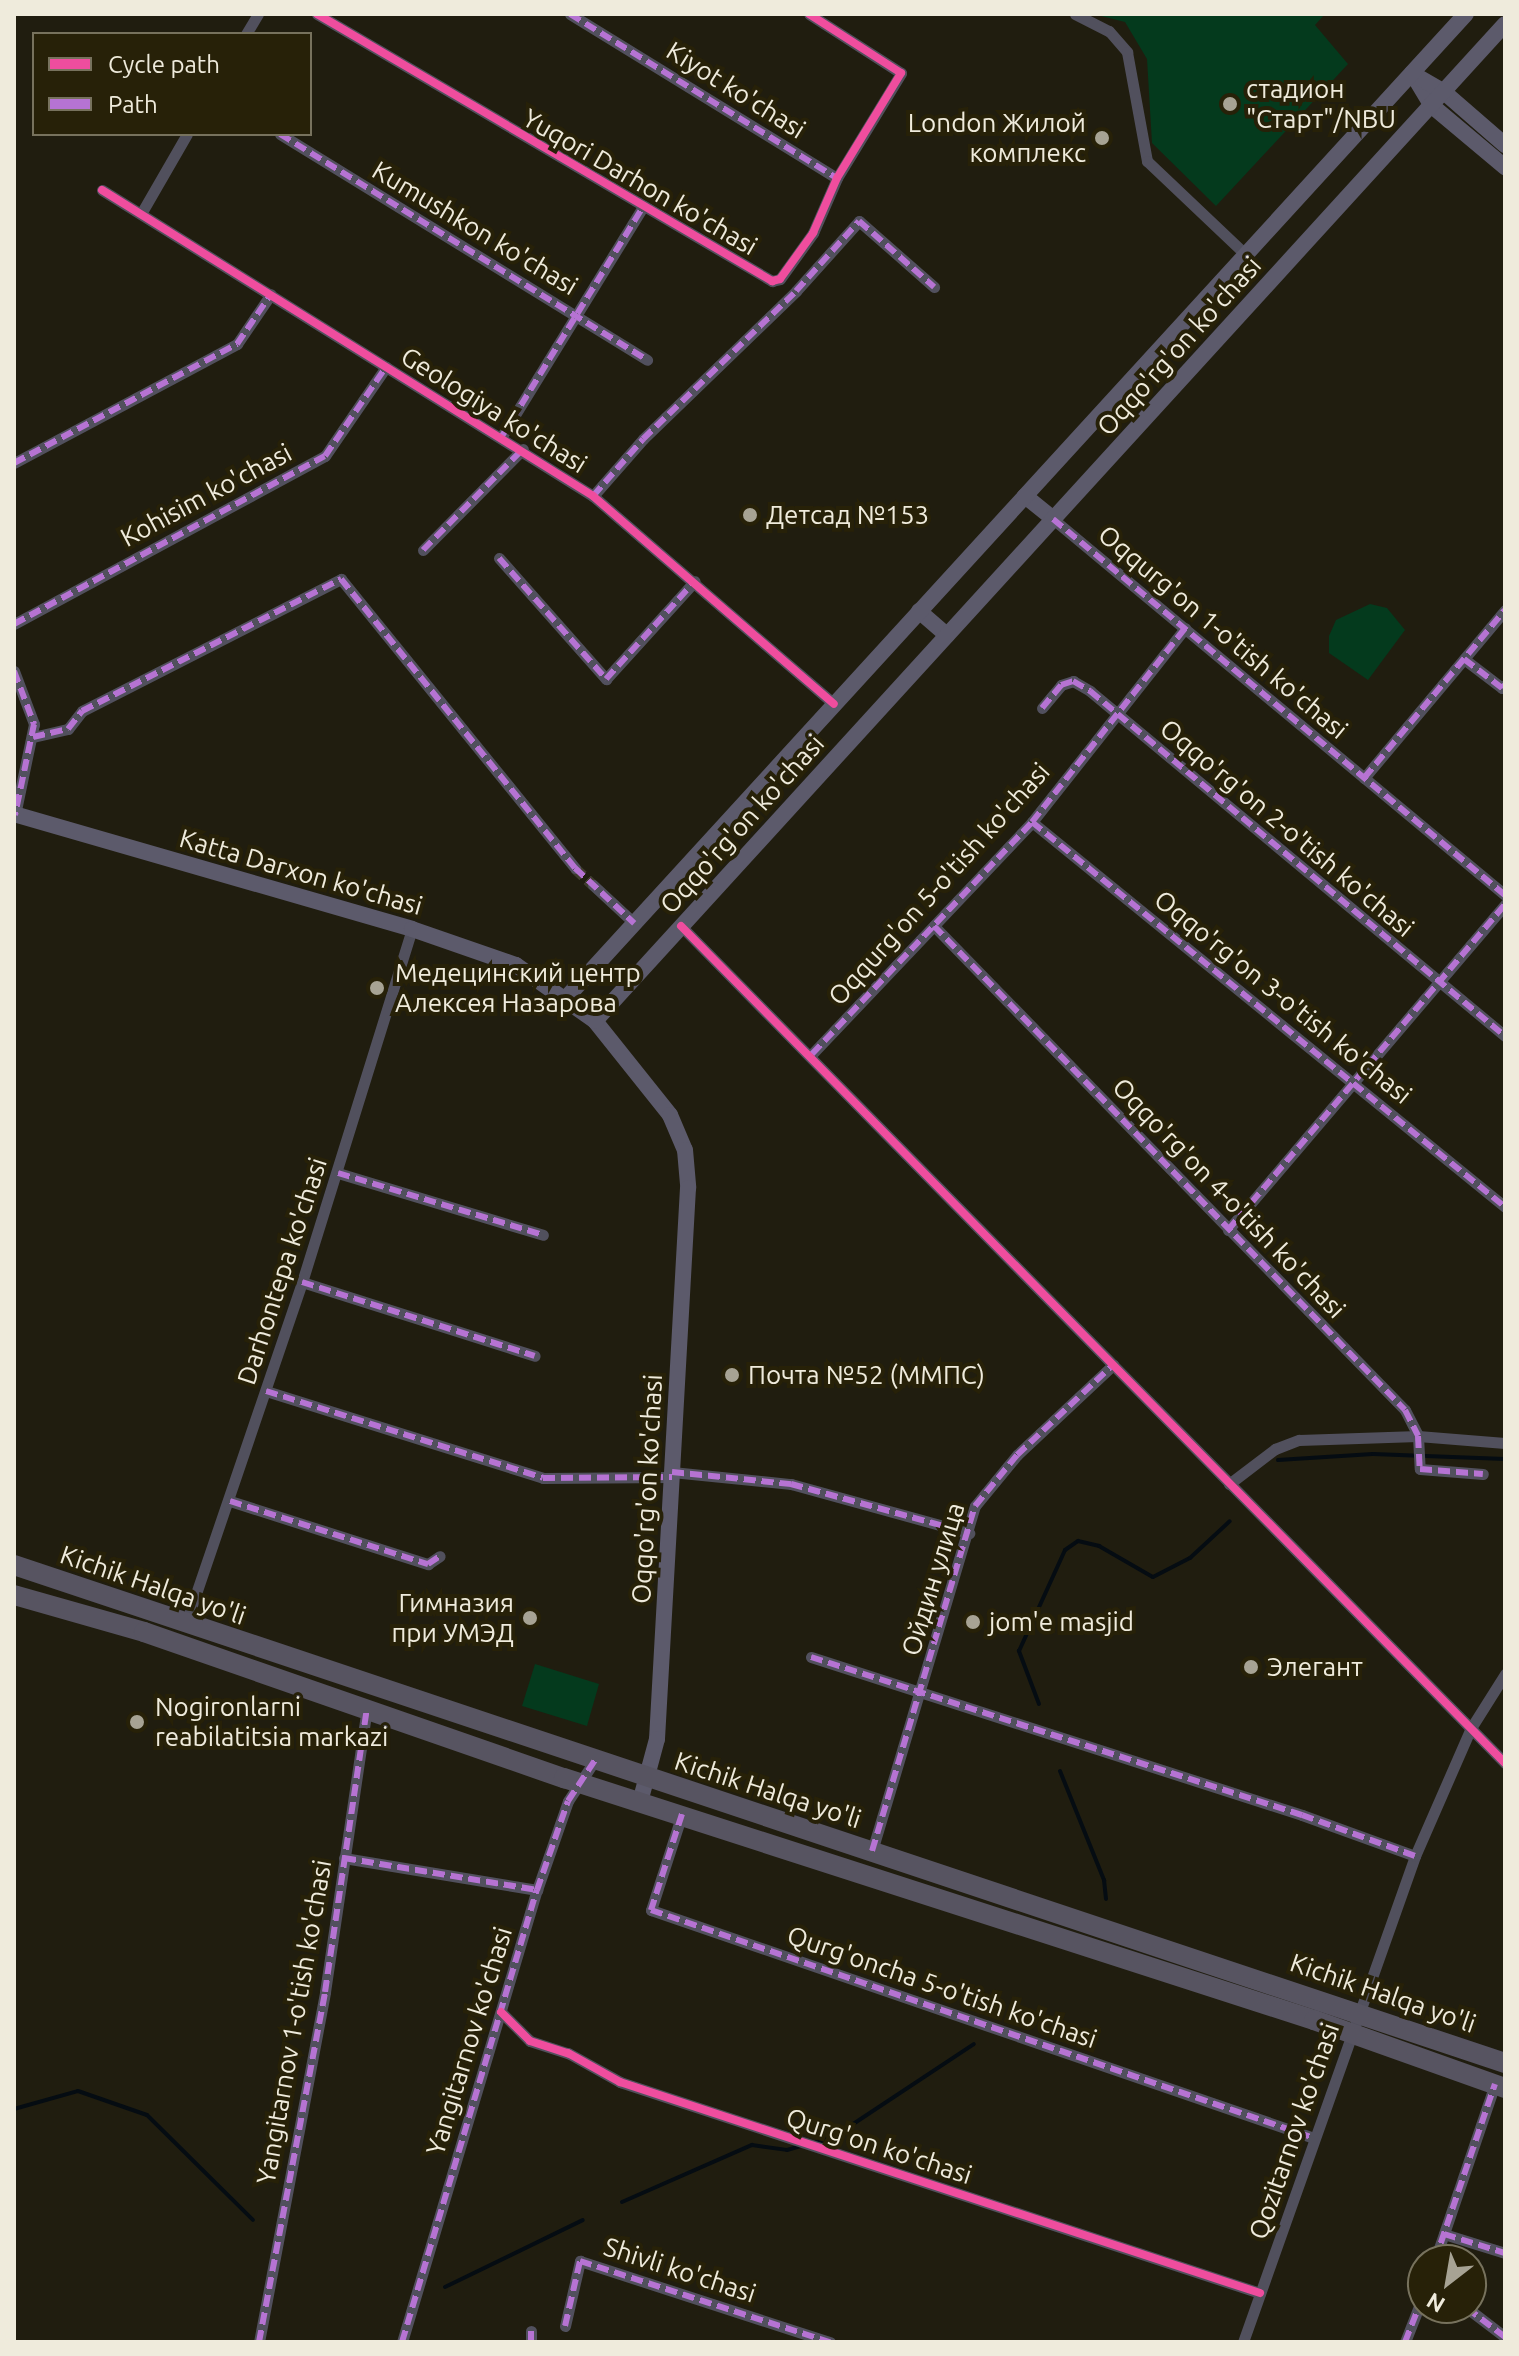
<!DOCTYPE html>
<html>
<head>
<meta charset="utf-8">
<style>
  body { margin:0 }
  #map { position:relative; width:1519px; height:2356px; overflow:hidden; background:#201d0f; font-family:Ubuntu,sans-serif }
  div>[style] { position:absolute }
  [style*='--x'] { left:calc(var(--x)*1px); top:calc(var(--y)*1px); width:calc(var(--w)*1px); rotate:calc(var(--a)*1deg) }
  .green>* { inset:0; background:#043a1d }
  .stream>* { height:4px; margin:-2px; padding:0 2px; transform-origin:2px; border-radius:2px; background:#050c12 }
  .street-tunnel>* { height:11px; margin-top:-5.5px; transform-origin:0; background:repeating-linear-gradient(90deg,#3f3c2e 0 11px,transparent 0 16.5px) }
  .street>* { height:11px; margin:-5.5px; padding:0 5.5px; transform-origin:5.5px; border-radius:5.5px; background:#51505d }
  .secondary>* { height:16px; margin:-8px; padding:0 8px; transform-origin:8px; border-radius:8px; background:#5c5a6b }
  .highway>* { height:20px; margin:-10px; padding:0 10px; transform-origin:10px; border-radius:10px; background:#575461 }
  .quiet>* { height:6px; margin-top:-3px; transform-origin:0; background:repeating-linear-gradient(90deg,#b673d3 0 12px,transparent 0 18px) }
  .cycleway>* { height:8px; margin:-4px; padding:0 4px; transform-origin:4px; border-radius:4px; background:#ef4d9e }
  .dots>* { width:22px; height:22px; translate:-50% -50%; box-sizing:border-box; border:4px solid #272108; border-radius:50% }
  span { translate:-50% -50%; white-space:nowrap; text-align:center; line-height:1.15; -webkit-text-stroke:8px #272108; paint-order:stroke }
  .poi-label { font-size:26px; color:#efebdc }
  .left { translate:0 -50%; text-align:left }
  .right { translate:-100% -50%; text-align:right }
  .street-label { font-size:26px; color:#efebdc }
  .frame { position:absolute; inset:0; border:16px solid #efebdc; pointer-events:none }
  .legend { position:absolute; left:32px; top:32px; width:280px; height:104px; box-sizing:border-box; background:#272108; border:2px solid #77725d; margin:0; padding:10px 14px; list-style:none; font-size:24px; color:#efebdc }
  .legend li { display:flex; align-items:center; gap:16px; height:40px }
  .legend b { width:40px; border:2px solid #77725d }
  .north { position:absolute; left:1407px; top:2244px; width:80px; height:80px; box-sizing:border-box; background:#272108; border:2px solid #77725d; border-radius:50%; rotate:211deg; font-size:22px; font-weight:700; line-height:32px; text-align:center; color:#efebdc }
  .north::after { content:''; display:block; margin:auto; width:28px; height:36px; background:#a7a394; clip-path:polygon(50% 0,100% 100%,50% 72%,0 100%) }
</style>
</head>
<body>
<div id="map">
  <div class="green">
    <div style="clip-path:polygon(1093px 14px,1325px 14px,1315px 25px,1348px 64px,1216px 206px,1152px 143px,1147px 59px,1125px 22px)"></div>
    <div style="clip-path:polygon(1370px 604px,1387px 608px,1405px 630px,1368px 680px,1329px 653px,1329px 636px,1336px 620px)"></div>
    <div style="clip-path:polygon(535px 1664px,599px 1684px,587px 1726px,522px 1706px)"></div>
  </div>
  <div class="stream">
    <div style="--x:1278;--y:1460;--w:95;--a:-3.6"></div>
    <div style="--x:1373;--y:1454;--w:132;--a:2.2"></div>
    <div style="--x:1039;--y:1704;--w:57;--a:-110.7"></div>
    <div style="--x:1019;--y:1651;--w:111;--a:-65.5"></div>
    <div style="--x:1065;--y:1550;--w:16;--a:-35"></div>
    <div style="--x:1078;--y:1541;--w:22;--a:13"></div>
    <div style="--x:1099;--y:1546;--w:62;--a:29.9"></div>
    <div style="--x:1153;--y:1577;--w:42;--a:-27.2"></div>
    <div style="--x:1190;--y:1558;--w:54;--a:-42.8"></div>
    <div style="--x:1060;--y:1771;--w:118;--a:68"></div>
    <div style="--x:1104;--y:1880;--w:19;--a:84"></div>
    <div style="--x:14;--y:2109;--w:66;--a:-15.7"></div>
    <div style="--x:78;--y:2091;--w:73;--a:19.2"></div>
    <div style="--x:147;--y:2115;--w:149;--a:44.7"></div>
    <div style="--x:814;--y:2143;--w:19;--a:-16"></div>
    <div style="--x:832;--y:2138;--w:170;--a:-33.5"></div>
    <div style="--x:622;--y:2202;--w:142;--a:-23.7"></div>
    <div style="--x:752;--y:2145;--w:35;--a:8"></div>
    <div style="--x:787;--y:2150;--w:15;--a:-16"></div>
    <div style="--x:445;--y:2287;--w:153;--a:-25.9"></div>
  </div>
  <div class="street-tunnel">
    <div style="--x:575;--y:868;--w:25;--a:43"></div>
  </div>
  <div class="street">
    <div style="--x:317;--y:14;--w:528;--a:30.4"></div>
    <div style="--x:772;--y:281;--w:8;--a:-14"></div>
    <div style="--x:780;--y:279;--w:57;--a:-54.3"></div>
    <div style="--x:813;--y:233;--w:60;--a:-66.4"></div>
    <div style="--x:837;--y:178;--w:123;--a:-58.6"></div>
    <div style="--x:901;--y:73;--w:109;--a:-147.3"></div>
    <div style="--x:570;--y:14;--w:313;--a:31.6"></div>
    <div style="--x:1075;--y:14;--w:38;--a:27"></div>
    <div style="--x:1109;--y:31;--w:28;--a:49"></div>
    <div style="--x:1127;--y:52;--w:111;--a:79.6"></div>
    <div style="--x:1147;--y:161;--w:137;--a:43.5"></div>
    <div style="--x:246;--y:34;--w:23;--a:-59"></div>
    <div style="--x:280;--y:134;--w:431;--a:31.6"></div>
    <div style="--x:102;--y:190;--w:579;--a:31.93"></div>
    <div style="--x:593;--y:496;--w:318;--a:40.8"></div>
    <div style="--x:142;--y:212;--w:90;--a:-60"></div>
    <div style="--x:502;--y:436;--w:268;--a:-58.4"></div>
    <div style="--x:14;--y:463;--w:253;--a:-28.1"></div>
    <div style="--x:237;--y:344;--w:60;--a:-55.8"></div>
    <div style="--x:593;--y:496;--w:76;--a:-48.7"></div>
    <div style="--x:643;--y:439;--w:213;--a:-44"></div>
    <div style="--x:796;--y:291;--w:94;--a:-48"></div>
    <div style="--x:859;--y:221;--w:100;--a:41.3"></div>
    <div style="--x:1053;--y:519;--w:588;--a:39.76"></div>
    <div style="--x:423;--y:550;--w:142;--a:-45.3"></div>
    <div style="--x:499;--y:558;--w:162;--a:48.5"></div>
    <div style="--x:606;--y:679;--w:132;--a:-47.8"></div>
    <div style="--x:14;--y:624;--w:353;--a:-28.4"></div>
    <div style="--x:325;--y:456;--w:108;--a:-55.6"></div>
    <div style="--x:1464;--y:659;--w:48;--a:37.3"></div>
    <div style="--x:1502;--y:688;--w:4;--a:-45"></div>
    <div style="--x:14;--y:671;--w:57;--a:69.3"></div>
    <div style="--x:34;--y:724;--w:93;--a:101.8"></div>
    <div style="--x:1042;--y:708;--w:30;--a:-50"></div>
    <div style="--x:1061;--y:685;--w:13;--a:-18"></div>
    <div style="--x:1073;--y:681;--w:20;--a:30"></div>
    <div style="--x:1090;--y:691;--w:540;--a:39.74"></div>
    <div style="--x:33;--y:737;--w:36;--a:-13"></div>
    <div style="--x:68;--y:729;--w:23;--a:-52"></div>
    <div style="--x:82;--y:711;--w:291;--a:-27"></div>
    <div style="--x:341;--y:579;--w:372;--a:51"></div>
    <div style="--x:1364;--y:778;--w:219;--a:-50"></div>
    <div style="--x:1032;--y:822;--w:610;--a:39.14"></div>
    <div style="--x:593;--y:885;--w:56;--a:42.8"></div>
    <div style="--x:681;--y:926;--w:1175;--a:45.45"></div>
    <div style="--x:934;--y:926;--w:675;--a:45.78"></div>
    <div style="--x:1405;--y:1410;--w:29;--a:63"></div>
    <div style="--x:1418;--y:1436;--w:33;--a:87"></div>
    <div style="--x:1420;--y:1469;--w:63;--a:4.5"></div>
    <div style="--x:812;--y:1054;--w:320;--a:-46.5"></div>
    <div style="--x:1032;--y:822;--w:247;--a:-51.7"></div>
    <div style="--x:338;--y:1173;--w:214;--a:16.8"></div>
    <div style="--x:1228;--y:1230;--w:428;--a:-49.6"></div>
    <div style="--x:302;--y:1282;--w:244;--a:17.6"></div>
    <div style="--x:266;--y:1391;--w:290;--a:17.4"></div>
    <div style="--x:543;--y:1478;--w:129;--a:-0.4"></div>
    <div style="--x:672;--y:1472;--w:120;--a:5.8"></div>
    <div style="--x:791;--y:1484;--w:185;--a:15.4"></div>
    <div style="--x:1229;--y:1484;--w:58;--a:-37.3"></div>
    <div style="--x:1275;--y:1449;--w:26;--a:-21"></div>
    <div style="--x:1299;--y:1440;--w:119;--a:-1.9"></div>
    <div style="--x:1418;--y:1436;--w:87;--a:4.6"></div>
    <div style="--x:230;--y:1501;--w:208;--a:17.7"></div>
    <div style="--x:428;--y:1564;--w:14;--a:-34"></div>
    <div style="--x:186;--y:1623;--w:360;--a:-71.2"></div>
    <div style="--x:302;--y:1282;--w:370;--a:-72.7"></div>
    <div style="--x:811;--y:1657;--w:516;--a:17.84"></div>
    <div style="--x:1302;--y:1815;--w:120;--a:19.9"></div>
    <div style="--x:682;--y:1814;--w:101;--a:107.9"></div>
    <div style="--x:651;--y:1910;--w:701;--a:18.98"></div>
    <div style="--x:872;--y:1851;--w:360;--a:-73.4"></div>
    <div style="--x:975;--y:1506;--w:66;--a:-50.5"></div>
    <div style="--x:1017;--y:1455;--w:132;--a:-43.2"></div>
    <div style="--x:344;--y:1858;--w:196;--a:9.4"></div>
    <div style="--x:501;--y:2012;--w:41;--a:45"></div>
    <div style="--x:530;--y:2041;--w:40;--a:18"></div>
    <div style="--x:568;--y:2053;--w:60;--a:29.1"></div>
    <div style="--x:620;--y:2082;--w:674;--a:18.25"></div>
    <div style="--x:1444;--y:2234;--w:64;--a:17.3"></div>
    <div style="--x:1435;--y:2260;--w:186;--a:-71.2"></div>
    <div style="--x:1467;--y:2308;--w:48;--a:37.3"></div>
    <div style="--x:565;--y:2326;--w:67;--a:-77"></div>
    <div style="--x:580;--y:2261;--w:263;--a:18"></div>
    <div style="--x:531;--y:2331;--w:11;--a:90"></div>
    <div style="--x:259;--y:2342;--w:356;--a:-79.3"></div>
    <div style="--x:325;--y:1992;--w:287;--a:-81.6"></div>
    <div style="--x:402;--y:2342;--w:472;--a:-73.4"></div>
    <div style="--x:537;--y:1890;--w:94;--a:-70.8"></div>
    <div style="--x:568;--y:1801;--w:49;--a:-56.6"></div>
    <div style="--x:1243;--y:2342;--w:516;--a:-70.51"></div>
    <div style="--x:1415;--y:1856;--w:140;--a:-66.4"></div>
    <div style="--x:1471;--y:1728;--w:64;--a:-57.8"></div>
    <div style="--x:1405;--y:2342;--w:49;--a:-68.6"></div>
  </div>
  <div class="secondary">
    <div style="--x:1412;--y:73;--w:37;--a:59"></div>
    <div style="--x:1431;--y:105;--w:97;--a:40"></div>
    <div style="--x:1413;--y:74;--w:36;--a:30"></div>
    <div style="--x:1444;--y:92;--w:81;--a:41"></div>
    <div style="--x:1025;--y:496;--w:36;--a:39"></div>
    <div style="--x:919;--y:611;--w:37;--a:41"></div>
    <div style="--x:14;--y:814;--w:414;--a:16.1"></div>
    <div style="--x:412;--y:929;--w:110;--a:19.1"></div>
    <div style="--x:516;--y:965;--w:97;--a:35.3"></div>
    <div style="--x:595;--y:1021;--w:120;--a:51.4"></div>
    <div style="--x:670;--y:1115;--w:38;--a:67"></div>
    <div style="--x:685;--y:1150;--w:38;--a:85"></div>
    <div style="--x:688;--y:1188;--w:552;--a:93.22"></div>
    <div style="--x:657;--y:1739;--w:65;--a:105.1"></div>
    <div style="--x:567;--y:997;--w:1332;--a:-47.56"></div>
    <div style="--x:595;--y:1021;--w:1350;--a:-47.61"></div>
  </div>
  <div class="highway">
    <div style="--x:14;--y:1565;--w:1572;--a:18.47"></div>
    <div style="--x:14;--y:1595;--w:135;--a:15.9"></div>
    <div style="--x:144;--y:1632;--w:445;--a:19.2"></div>
    <div style="--x:564;--y:1778;--w:788;--a:17.88"></div>
    <div style="--x:1314;--y:2020;--w:203;--a:19.6"></div>
  </div>
  <div class="quiet">
    <div style="--x:570;--y:14;--w:313;--a:31.6"></div>
    <div style="--x:280;--y:134;--w:431;--a:31.6"></div>
    <div style="--x:502;--y:436;--w:268;--a:-58.4"></div>
    <div style="--x:14;--y:463;--w:253;--a:-28.1"></div>
    <div style="--x:237;--y:344;--w:60;--a:-55.8"></div>
    <div style="--x:593;--y:496;--w:76;--a:-48.7"></div>
    <div style="--x:643;--y:439;--w:213;--a:-44"></div>
    <div style="--x:796;--y:291;--w:94;--a:-48"></div>
    <div style="--x:859;--y:221;--w:100;--a:41.3"></div>
    <div style="--x:1053;--y:519;--w:588;--a:39.76"></div>
    <div style="--x:423;--y:550;--w:142;--a:-45.3"></div>
    <div style="--x:499;--y:558;--w:162;--a:48.5"></div>
    <div style="--x:606;--y:679;--w:132;--a:-47.8"></div>
    <div style="--x:14;--y:624;--w:353;--a:-28.4"></div>
    <div style="--x:325;--y:456;--w:108;--a:-55.6"></div>
    <div style="--x:1464;--y:659;--w:48;--a:37.3"></div>
    <div style="--x:1502;--y:688;--w:4;--a:-45"></div>
    <div style="--x:14;--y:671;--w:57;--a:69.3"></div>
    <div style="--x:34;--y:724;--w:93;--a:101.8"></div>
    <div style="--x:1042;--y:708;--w:30;--a:-50"></div>
    <div style="--x:1061;--y:685;--w:13;--a:-18"></div>
    <div style="--x:1073;--y:681;--w:20;--a:30"></div>
    <div style="--x:1090;--y:691;--w:540;--a:39.74"></div>
    <div style="--x:33;--y:737;--w:36;--a:-13"></div>
    <div style="--x:68;--y:729;--w:23;--a:-52"></div>
    <div style="--x:82;--y:711;--w:291;--a:-27"></div>
    <div style="--x:341;--y:579;--w:372;--a:51"></div>
    <div style="--x:575;--y:868;--w:81;--a:43"></div>
    <div style="--x:1364;--y:778;--w:219;--a:-50"></div>
    <div style="--x:1032;--y:822;--w:610;--a:39.14"></div>
    <div style="--x:934;--y:926;--w:675;--a:45.78"></div>
    <div style="--x:1405;--y:1410;--w:29;--a:63"></div>
    <div style="--x:1418;--y:1436;--w:33;--a:87"></div>
    <div style="--x:1420;--y:1469;--w:63;--a:4.5"></div>
    <div style="--x:812;--y:1054;--w:320;--a:-46.5"></div>
    <div style="--x:1032;--y:822;--w:247;--a:-51.7"></div>
    <div style="--x:338;--y:1173;--w:214;--a:16.8"></div>
    <div style="--x:1228;--y:1230;--w:428;--a:-49.6"></div>
    <div style="--x:302;--y:1282;--w:244;--a:17.6"></div>
    <div style="--x:266;--y:1391;--w:290;--a:17.4"></div>
    <div style="--x:543;--y:1478;--w:129;--a:-0.4"></div>
    <div style="--x:672;--y:1472;--w:120;--a:5.8"></div>
    <div style="--x:791;--y:1484;--w:185;--a:15.4"></div>
    <div style="--x:230;--y:1501;--w:208;--a:17.7"></div>
    <div style="--x:428;--y:1564;--w:14;--a:-34"></div>
    <div style="--x:811;--y:1657;--w:516;--a:17.84"></div>
    <div style="--x:1302;--y:1815;--w:120;--a:19.9"></div>
    <div style="--x:682;--y:1814;--w:101;--a:107.9"></div>
    <div style="--x:651;--y:1910;--w:701;--a:18.98"></div>
    <div style="--x:872;--y:1851;--w:360;--a:-73.4"></div>
    <div style="--x:975;--y:1506;--w:66;--a:-50.5"></div>
    <div style="--x:1017;--y:1455;--w:132;--a:-43.2"></div>
    <div style="--x:344;--y:1858;--w:196;--a:9.4"></div>
    <div style="--x:1444;--y:2234;--w:64;--a:17.3"></div>
    <div style="--x:1435;--y:2260;--w:186;--a:-71.2"></div>
    <div style="--x:1467;--y:2308;--w:48;--a:37.3"></div>
    <div style="--x:565;--y:2326;--w:67;--a:-77"></div>
    <div style="--x:580;--y:2261;--w:263;--a:18"></div>
    <div style="--x:531;--y:2331;--w:11;--a:90"></div>
    <div style="--x:259;--y:2342;--w:356;--a:-79.3"></div>
    <div style="--x:325;--y:1992;--w:287;--a:-81.6"></div>
    <div style="--x:402;--y:2342;--w:472;--a:-73.4"></div>
    <div style="--x:537;--y:1890;--w:94;--a:-70.8"></div>
    <div style="--x:568;--y:1801;--w:49;--a:-56.6"></div>
    <div style="--x:1405;--y:2342;--w:49;--a:-68.6"></div>
  </div>
  <div class="cycleway">
    <div style="--x:317;--y:14;--w:528;--a:30.4"></div>
    <div style="--x:772;--y:281;--w:8;--a:-14"></div>
    <div style="--x:780;--y:279;--w:57;--a:-54.3"></div>
    <div style="--x:813;--y:233;--w:60;--a:-66.4"></div>
    <div style="--x:837;--y:178;--w:123;--a:-58.6"></div>
    <div style="--x:901;--y:73;--w:109;--a:-147.3"></div>
    <div style="--x:102;--y:190;--w:579;--a:31.93"></div>
    <div style="--x:593;--y:496;--w:318;--a:40.8"></div>
    <div style="--x:681;--y:926;--w:1175;--a:45.45"></div>
    <div style="--x:501;--y:2012;--w:41;--a:45"></div>
    <div style="--x:530;--y:2041;--w:40;--a:18"></div>
    <div style="--x:568;--y:2053;--w:60;--a:29.1"></div>
    <div style="--x:620;--y:2082;--w:674;--a:18.25"></div>
  </div>
  <div class="dots">
    <div style="left:1230px;top:104px;background:#a7a394"></div>
    <div style="left:1102px;top:138px;background:#a7a394"></div>
    <div style="left:750px;top:515px;background:#a7a394"></div>
    <div style="left:377px;top:988px;background:#a7a394"></div>
    <div style="left:732px;top:1375px;background:#a7a394"></div>
    <div style="left:530px;top:1618px;background:#a7a394"></div>
    <div style="left:973px;top:1622px;background:#a7a394"></div>
    <div style="left:1251px;top:1667px;background:#a7a394"></div>
    <div style="left:137px;top:1722px;background:#a7a394"></div>
  </div>
  <div class="poi-label">
    <span class="left" style="left:1246px;top:104px">стадион<br>"Старт"/NBU</span>
    <span class="right" style="left:1086px;top:138px">London Жилой<br>комплекс</span>
    <span class="left" style="left:766px;top:515px">Детсад №153</span>
    <span class="left" style="left:395px;top:988px">Медецинский центр<br>Алексея Назарова</span>
    <span class="left" style="left:748px;top:1375px">Почта №52 (ММПС)</span>
    <span class="right" style="left:514px;top:1618px">Гимназия<br>при УМЭД</span>
    <span class="left" style="left:989px;top:1622px">jom'e masjid</span>
    <span class="left" style="left:1267px;top:1667px">Элегант</span>
    <span class="left" style="left:155px;top:1722px">Nogironlarni<br>reabilatitsia markazi</span>
  </div>
  <div class="street-label">
    <span style="left:736px;top:90px;rotate:32deg">Kiyot ko'chasi</span>
    <span style="left:640px;top:182px;rotate:30deg">Yuqori Darhon ko'chasi</span>
    <span style="left:475px;top:228px;rotate:31deg">Kumushkon ko'chasi</span>
    <span style="left:1179px;top:346px;rotate:-48deg">Oqqo'rg'on ko'chasi</span>
    <span style="left:494px;top:410px;rotate:32deg">Geologiya ko'chasi</span>
    <span style="left:206px;top:495px;rotate:-28deg">Kohisim ko'chasi</span>
    <span style="left:1223px;top:632px;rotate:40deg">Oqqurg'on 1-o'tish ko'chasi</span>
    <span style="left:742px;top:824px;rotate:-48deg">Oqqo'rg'on ko'chasi</span>
    <span style="left:1287px;top:828px;rotate:40deg">Oqqo'rg'on 2-o'tish ko'chasi</span>
    <span style="left:301px;top:872px;rotate:16deg">Katta Darxon ko'chasi</span>
    <span style="left:939px;top:884px;rotate:-48deg">Oqqurg'on 5-o'tish ko'chasi</span>
    <span style="left:1283px;top:997px;rotate:39deg">Oqqo'rg'on 3-o'tish ko'chasi</span>
    <span style="left:1229px;top:1198px;rotate:46deg">Oqqo'rg'on 4-o'tish ko'chasi</span>
    <span style="left:282px;top:1271px;rotate:-72deg">Darhontepa ko'chasi</span>
    <span style="left:647px;top:1489px;rotate:-87deg">Oqqo'rg'on ko'chasi</span>
    <span style="left:933px;top:1579px;rotate:-73deg">Ойдин улица</span>
    <span style="left:153px;top:1585px;rotate:19deg">Kichik Halqa yo'li</span>
    <span style="left:768px;top:1790px;rotate:18deg">Kichik Halqa yo'li</span>
    <span style="left:942px;top:1987px;rotate:19deg">Qurg'oncha 5-o'tish ko'chasi</span>
    <span style="left:1383px;top:1993px;rotate:19deg">Kichik Halqa yo'li</span>
    <span style="left:294px;top:2022px;rotate:-80deg">Yangitarnov 1-o'tish ko'chasi</span>
    <span style="left:469px;top:2041px;rotate:-73deg">Yangitarnov ko'chasi</span>
    <span style="left:1294px;top:2131px;rotate:-71deg">Qozitarnov ko'chasi</span>
    <span style="left:879px;top:2146px;rotate:18deg">Qurg'on ko'chasi</span>
    <span style="left:680px;top:2270px;rotate:18deg">Shivli ko'chasi</span>
  </div>
  <div class="frame"></div>
  <ul class="legend">
  <li><b style="height:10px;background:#ef4d9e"></b>Cycle path</li>
  <li><b style="height:10px;background:#b673d3"></b>Path</li>
  </ul>
  <div class="north">N</div>
</div>
</body>
</html>
